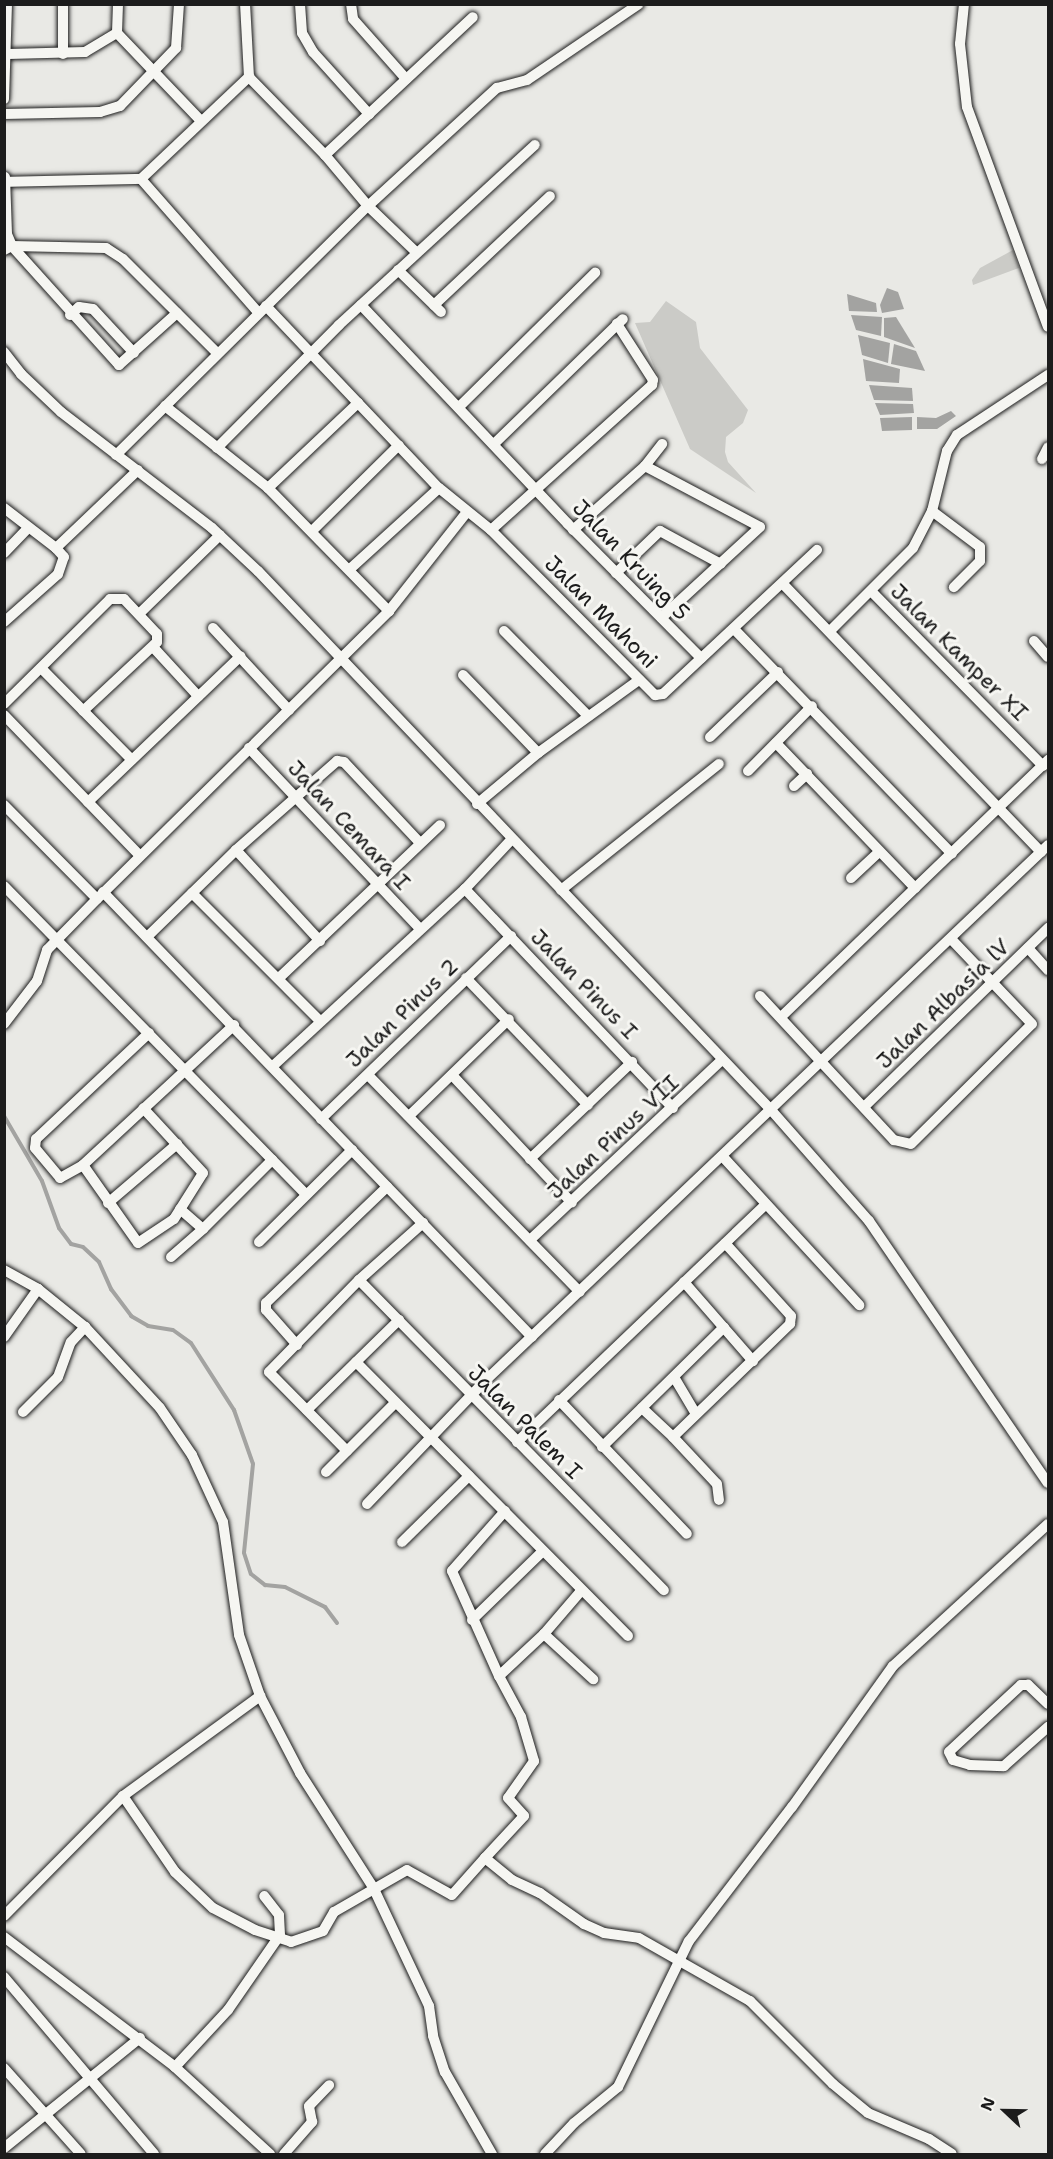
<!DOCTYPE html>
<html>
<head>
<meta charset="utf-8">
<style>
  body { margin:0 }
  #map { position:relative; width:1053px; height:2159px; overflow:hidden; background:#e9e9e5; font-family:"Shantell Sans",sans-serif }
  div>[style] { position:absolute }
  [style*='--x'] { left:calc(var(--x)*1px); top:calc(var(--y)*1px); width:calc(var(--w)*1px); rotate:calc(var(--a)*1deg) }
  .green>* { inset:0; background:#cbcbc7 }
  .water>* { inset:0; background:#a3a3a1 }
  .stream>* { height:4px; margin:-2px; padding:0 2px; transform-origin:2px; border-radius:2px; background:#a3a3a1 }
  .roads { filter:drop-shadow(0 0 2px #1c1c1c) drop-shadow(0 0 2px #1c1c1c) }
  .minor>* { height:10px; margin:-5px; padding:0 5px; transform-origin:5px; border-radius:5px; background:#f6f6f2 }
  span { translate:-50% -50%; white-space:nowrap; text-align:center; line-height:1.15; -webkit-text-stroke:6px #f6f6f2; paint-order:stroke }
  .street-label { font-size:22px; color:#1c1c1c }
  .frame { position:absolute; inset:0; border:6px solid #1c1c1c; pointer-events:none }
  .north { position:absolute; left:975px; top:2081px; width:60px; height:60px; -webkit-text-stroke:4px #f6f6f2; paint-order:stroke; rotate:292deg; font-size:16px; font-weight:700; line-height:24px; text-align:center; color:#1c1c1c }
  .north::after { content:''; display:block; margin:auto; width:21px; height:27px; background:#1c1c1c; clip-path:polygon(50% 0,100% 100%,50% 72%,0 100%) }
</style>
</head>
<body>
<div id="map">
  <div class="green">
    <div style="clip-path:polygon(1013px 250px,1019px 268px,973px 285px,972px 280px,980px 268px)"></div>
    <div style="clip-path:polygon(666px 301px,696px 322px,700px 348px,748px 410px,743px 423px,726px 437px,725px 452px,728px 462px,756px 493px,690px 449px,635px 323px,650px 322px)"></div>
  </div>
  <div class="water">
    <div style="clip-path:polygon(887px 288px,898px 292px,904px 309px,882px 313px,880px 305px)"></div>
    <div style="clip-path:polygon(847px 294px,876px 303px,877px 312px,849px 311px)"></div>
    <div style="clip-path:polygon(851px 315px,882px 317px,881px 336px,856px 330px)"></div>
    <div style="clip-path:polygon(896px 317px,915px 348px,884px 337px,884px 318px)"></div>
    <div style="clip-path:polygon(858px 335px,890px 343px,888px 363px,862px 355px)"></div>
    <div style="clip-path:polygon(894px 344px,916px 351px,925px 371px,891px 364px)"></div>
    <div style="clip-path:polygon(863px 359px,900px 369px,899px 383px,866px 381px)"></div>
    <div style="clip-path:polygon(869px 385px,912px 388px,913px 401px,874px 400px)"></div>
    <div style="clip-path:polygon(875px 403px,913px 404px,914px 413px,880px 415px)"></div>
    <div style="clip-path:polygon(951px 411px,956px 416px,937px 429px,917px 429px,917px 417px,936px 418px)"></div>
    <div style="clip-path:polygon(912px 417px,912px 430px,882px 431px,880px 418px)"></div>
  </div>
  <div class="stream">
    <div style="--x:4;--y:1116;--w:75;--a:59.7"></div>
    <div style="--x:42;--y:1181;--w:50;--a:70.1"></div>
    <div style="--x:59;--y:1228;--w:20;--a:53"></div>
    <div style="--x:71;--y:1244;--w:12;--a:14"></div>
    <div style="--x:83;--y:1247;--w:22;--a:43"></div>
    <div style="--x:99;--y:1262;--w:30;--a:66"></div>
    <div style="--x:111;--y:1289;--w:34;--a:53"></div>
    <div style="--x:131;--y:1316;--w:20;--a:30"></div>
    <div style="--x:148;--y:1326;--w:25;--a:9"></div>
    <div style="--x:173;--y:1330;--w:22;--a:36"></div>
    <div style="--x:191;--y:1343;--w:80;--a:57.3"></div>
    <div style="--x:234;--y:1410;--w:57;--a:70.6"></div>
    <div style="--x:253;--y:1464;--w:89;--a:95.8"></div>
    <div style="--x:244;--y:1553;--w:22;--a:72"></div>
    <div style="--x:251;--y:1574;--w:18;--a:38"></div>
    <div style="--x:265;--y:1585;--w:20;--a:6"></div>
    <div style="--x:285;--y:1587;--w:45;--a:26.6"></div>
    <div style="--x:325;--y:1607;--w:20;--a:53"></div>
  </div>
  <div class="roads">
    <div class="minor">
      <div style="--x:63;--y:4;--w:50;--a:90"></div>
      <div style="--x:118;--y:4;--w:29;--a:92"></div>
      <div style="--x:117;--y:33;--w:122;--a:46.3"></div>
      <div style="--x:300;--y:4;--w:29;--a:86"></div>
      <div style="--x:302;--y:33;--w:22;--a:60"></div>
      <div style="--x:313;--y:52;--w:84;--a:47.9"></div>
      <div style="--x:351;--y:4;--w:15;--a:82"></div>
      <div style="--x:353;--y:19;--w:80;--a:48.5"></div>
      <div style="--x:964;--y:4;--w:40;--a:95.7"></div>
      <div style="--x:960;--y:44;--w:63;--a:83.7"></div>
      <div style="--x:967;--y:107;--w:234;--a:69.8"></div>
      <div style="--x:8;--y:54;--w:77;--a:-1.5"></div>
      <div style="--x:85;--y:52;--w:37;--a:-31"></div>
      <div style="--x:4;--y:99;--w:95;--a:-88.2"></div>
      <div style="--x:4;--y:114;--w:96;--a:-1.2"></div>
      <div style="--x:100;--y:112;--w:21;--a:-17"></div>
      <div style="--x:120;--y:106;--w:81;--a:-46"></div>
      <div style="--x:176;--y:48;--w:44;--a:-86.1"></div>
      <div style="--x:325;--y:155;--w:202;--a:-43"></div>
      <div style="--x:141;--y:179;--w:176;--a:48.7"></div>
      <div style="--x:4;--y:182;--w:137;--a:-1.3"></div>
      <div style="--x:141;--y:179;--w:149;--a:-43.4"></div>
      <div style="--x:4;--y:250;--w:9;--a:-27"></div>
      <div style="--x:12;--y:246;--w:13;--a:-113"></div>
      <div style="--x:7;--y:234;--w:57;--a:-92"></div>
      <div style="--x:416;--y:252;--w:66;--a:-136.2"></div>
      <div style="--x:368;--y:206;--w:175;--a:-42.5"></div>
      <div style="--x:497;--y:88;--w:31;--a:-15"></div>
      <div style="--x:527;--y:80;--w:135;--a:-34.2"></div>
      <div style="--x:398;--y:270;--w:60;--a:44.3"></div>
      <div style="--x:361;--y:305;--w:301;--a:46.6"></div>
      <div style="--x:568;--y:524;--w:189;--a:45.2"></div>
      <div style="--x:434;--y:305;--w:159;--a:-43.2"></div>
      <div style="--x:266;--y:306;--w:251;--a:46.5"></div>
      <div style="--x:439;--y:488;--w:67;--a:38.9"></div>
      <div style="--x:491;--y:530;--w:217;--a:-42"></div>
      <div style="--x:652;--y:385;--w:5;--a:-79"></div>
      <div style="--x:653;--y:380;--w:67;--a:-122.7"></div>
      <div style="--x:177;--y:313;--w:78;--a:138.1"></div>
      <div style="--x:119;--y:365;--w:160;--a:-132"></div>
      <div style="--x:12;--y:246;--w:94;--a:1.2"></div>
      <div style="--x:106;--y:248;--w:20;--a:33"></div>
      <div style="--x:123;--y:259;--w:132;--a:45"></div>
      <div style="--x:70;--y:315;--w:12;--a:-42"></div>
      <div style="--x:79;--y:307;--w:14;--a:8"></div>
      <div style="--x:93;--y:309;--w:60;--a:47"></div>
      <div style="--x:4;--y:352;--w:28;--a:52"></div>
      <div style="--x:21;--y:374;--w:55;--a:43.5"></div>
      <div style="--x:61;--y:412;--w:190;--a:37.5"></div>
      <div style="--x:212;--y:528;--w:63;--a:43.1"></div>
      <div style="--x:258;--y:571;--w:746;--a:46.41"></div>
      <div style="--x:772;--y:1111;--w:147;--a:48.6"></div>
      <div style="--x:869;--y:1221;--w:317;--a:55.7"></div>
      <div style="--x:165;--y:406;--w:132;--a:38.5"></div>
      <div style="--x:268;--y:488;--w:173;--a:45.5"></div>
      <div style="--x:460;--y:406;--w:190;--a:-44.6"></div>
      <div style="--x:495;--y:443;--w:178;--a:-44.1"></div>
      <div style="--x:217;--y:448;--w:173;--a:-45.2"></div>
      <div style="--x:339;--y:325;--w:266;--a:-42.6"></div>
      <div style="--x:116;--y:455;--w:354;--a:-44.7"></div>
      <div style="--x:368;--y:206;--w:67;--a:-130.1"></div>
      <div style="--x:325;--y:155;--w:109;--a:-134.3"></div>
      <div style="--x:249;--y:77;--w:73;--a:-93.1"></div>
      <div style="--x:1042;--y:459;--w:13;--a:-63"></div>
      <div style="--x:645;--y:466;--w:130;--a:27.9"></div>
      <div style="--x:760;--y:527;--w:134;--a:137.4"></div>
      <div style="--x:268;--y:488;--w:124;--a:-43.4"></div>
      <div style="--x:4;--y:508;--w:66;--a:37.6"></div>
      <div style="--x:932;--y:511;--w:60;--a:36.9"></div>
      <div style="--x:980;--y:547;--w:14;--a:90"></div>
      <div style="--x:980;--y:561;--w:37;--a:135"></div>
      <div style="--x:491;--y:530;--w:233;--a:45.2"></div>
      <div style="--x:655;--y:695;--w:8;--a:-7"></div>
      <div style="--x:663;--y:694;--w:211;--a:-43.1"></div>
      <div style="--x:573;--y:530;--w:96;--a:-41.6"></div>
      <div style="--x:645;--y:466;--w:28;--a:-52"></div>
      <div style="--x:312;--y:531;--w:122;--a:-44.7"></div>
      <div style="--x:4;--y:553;--w:35;--a:-46"></div>
      <div style="--x:350;--y:569;--w:120;--a:-42.3"></div>
      <div style="--x:616;--y:573;--w:61;--a:-43.7"></div>
      <div style="--x:660;--y:531;--w:69;--a:28.4"></div>
      <div style="--x:783;--y:584;--w:372;--a:46.1"></div>
      <div style="--x:872;--y:592;--w:244;--a:45.5"></div>
      <div style="--x:139;--y:614;--w:113;--a:-44.3"></div>
      <div style="--x:4;--y:622;--w:72;--a:-41.6"></div>
      <div style="--x:58;--y:574;--w:18;--a:-71"></div>
      <div style="--x:64;--y:557;--w:12;--a:-132"></div>
      <div style="--x:56;--y:548;--w:113;--a:-43.6"></div>
      <div style="--x:213;--y:628;--w:112;--a:47.2"></div>
      <div style="--x:734;--y:629;--w:313;--a:45.9"></div>
      <div style="--x:504;--y:631;--w:120;--a:45.3"></div>
      <div style="--x:830;--y:631;--w:117;--a:-45"></div>
      <div style="--x:913;--y:548;--w:42;--a:-62.8"></div>
      <div style="--x:932;--y:511;--w:62;--a:-76"></div>
      <div style="--x:947;--y:451;--w:19;--a:-58"></div>
      <div style="--x:957;--y:435;--w:109;--a:-33.4"></div>
      <div style="--x:1034;--y:641;--w:21;--a:49"></div>
      <div style="--x:153;--y:647;--w:67;--a:47.4"></div>
      <div style="--x:41;--y:668;--w:129;--a:45.3"></div>
      <div style="--x:463;--y:675;--w:108;--a:46.1"></div>
      <div style="--x:4;--y:704;--w:149;--a:-44.7"></div>
      <div style="--x:110;--y:599;--w:14;--a:0"></div>
      <div style="--x:124;--y:599;--w:48;--a:46.7"></div>
      <div style="--x:157;--y:634;--w:8;--a:90"></div>
      <div style="--x:157;--y:642;--w:101;--a:137"></div>
      <div style="--x:4;--y:715;--w:194;--a:46"></div>
      <div style="--x:710;--y:737;--w:94;--a:-43.7"></div>
      <div style="--x:776;--y:743;--w:201;--a:46.2"></div>
      <div style="--x:249;--y:748;--w:249;--a:46.6"></div>
      <div style="--x:748;--y:771;--w:91;--a:-45.4"></div>
      <div style="--x:794;--y:786;--w:18;--a:-43"></div>
      <div style="--x:88;--y:802;--w:211;--a:-43.7"></div>
      <div style="--x:477;--y:804;--w:80;--a:-39.9"></div>
      <div style="--x:538;--y:753;--w:125;--a:-35.9"></div>
      <div style="--x:4;--y:805;--w:132;--a:45.3"></div>
      <div style="--x:97;--y:899;--w:410;--a:-44.6"></div>
      <div style="--x:389;--y:611;--w:125;--a:-51.8"></div>
      <div style="--x:236;--y:850;--w:124;--a:47.3"></div>
      <div style="--x:851;--y:878;--w:38;--a:-43"></div>
      <div style="--x:4;--y:886;--w:431;--a:45.6"></div>
      <div style="--x:465;--y:889;--w:302;--a:46.5"></div>
      <div style="--x:561;--y:890;--w:202;--a:-38.6"></div>
      <div style="--x:103;--y:892;--w:618;--a:46.05"></div>
      <div style="--x:192;--y:893;--w:181;--a:45"></div>
      <div style="--x:147;--y:937;--w:124;--a:-44.3"></div>
      <div style="--x:236;--y:850;--w:135;--a:-41.4"></div>
      <div style="--x:337;--y:761;--w:7;--a:8"></div>
      <div style="--x:344;--y:762;--w:111;--a:46.8"></div>
      <div style="--x:1028;--y:948;--w:30;--a:48"></div>
      <div style="--x:279;--y:978;--w:222;--a:-43.5"></div>
      <div style="--x:466;--y:978;--w:176;--a:46.2"></div>
      <div style="--x:760;--y:996;--w:197;--a:47.1"></div>
      <div style="--x:894;--y:1140;--w:17;--a:13"></div>
      <div style="--x:911;--y:1144;--w:170;--a:-44.8"></div>
      <div style="--x:1032;--y:1024;--w:117;--a:-133.6"></div>
      <div style="--x:781;--y:1017;--w:371;--a:-43.9"></div>
      <div style="--x:4;--y:1024;--w:54;--a:-52.5"></div>
      <div style="--x:37;--y:981;--w:33;--a:-72"></div>
      <div style="--x:47;--y:950;--w:71;--a:-45.6"></div>
      <div style="--x:149;--y:1033;--w:155;--a:136.8"></div>
      <div style="--x:36;--y:1139;--w:9;--a:96"></div>
      <div style="--x:35;--y:1148;--w:39;--a:50"></div>
      <div style="--x:60;--y:1178;--w:26;--a:-29"></div>
      <div style="--x:83;--y:1165;--w:206;--a:-42.8"></div>
      <div style="--x:273;--y:1066;--w:261;--a:-42.7"></div>
      <div style="--x:465;--y:889;--w:67;--a:-46.8"></div>
      <div style="--x:368;--y:1075;--w:303;--a:45.7"></div>
      <div style="--x:452;--y:1075;--w:175;--a:46.8"></div>
      <div style="--x:864;--y:1107;--w:257;--a:-44.2"></div>
      <div style="--x:409;--y:1116;--w:139;--a:-44.1"></div>
      <div style="--x:321;--y:1119;--w:264;--a:-43.9"></div>
      <div style="--x:724;--y:1158;--w:200;--a:47.4"></div>
      <div style="--x:530;--y:1159;--w:141;--a:-43.6"></div>
      <div style="--x:83;--y:1165;--w:95;--a:54.8"></div>
      <div style="--x:138;--y:1243;--w:43;--a:-33.7"></div>
      <div style="--x:174;--y:1219;--w:54;--a:-57.8"></div>
      <div style="--x:203;--y:1173;--w:88;--a:-132.7"></div>
      <div style="--x:108;--y:1203;--w:91;--a:-40.5"></div>
      <div style="--x:180;--y:1209;--w:30;--a:41"></div>
      <div style="--x:203;--y:1229;--w:98;--a:-45"></div>
      <div style="--x:530;--y:1240;--w:263;--a:-43.2"></div>
      <div style="--x:259;--y:1242;--w:131;--a:-44.7"></div>
      <div style="--x:171;--y:1257;--w:43;--a:-41.2"></div>
      <div style="--x:4;--y:1270;--w:39;--a:29"></div>
      <div style="--x:38;--y:1289;--w:60;--a:39"></div>
      <div style="--x:85;--y:1327;--w:110;--a:47.2"></div>
      <div style="--x:160;--y:1408;--w:57;--a:55.8"></div>
      <div style="--x:192;--y:1455;--w:74;--a:65.2"></div>
      <div style="--x:223;--y:1522;--w:114;--a:81.9"></div>
      <div style="--x:239;--y:1635;--w:65;--a:71"></div>
      <div style="--x:260;--y:1696;--w:87;--a:62.5"></div>
      <div style="--x:300;--y:1773;--w:135;--a:57.4"></div>
      <div style="--x:373;--y:1887;--w:132;--a:64.8"></div>
      <div style="--x:429;--y:2006;--w:30;--a:82"></div>
      <div style="--x:433;--y:2036;--w:38;--a:72"></div>
      <div style="--x:445;--y:2072;--w:95;--a:60.2"></div>
      <div style="--x:359;--y:1280;--w:435;--a:45.5"></div>
      <div style="--x:684;--y:1282;--w:105;--a:48.9"></div>
      <div style="--x:4;--y:1337;--w:59;--a:-54.7"></div>
      <div style="--x:297;--y:1345;--w:47;--a:-131.5"></div>
      <div style="--x:266;--y:1310;--w:7;--a:-90"></div>
      <div style="--x:266;--y:1303;--w:168;--a:-43.8"></div>
      <div style="--x:356;--y:1362;--w:386;--a:45.2"></div>
      <div style="--x:674;--y:1377;--w:43;--a:59.3"></div>
      <div style="--x:559;--y:1400;--w:185;--a:46.3"></div>
      <div style="--x:642;--y:1408;--w:42;--a:43.1"></div>
      <div style="--x:673;--y:1437;--w:163;--a:-44"></div>
      <div style="--x:790;--y:1324;--w:8;--a:-83"></div>
      <div style="--x:791;--y:1316;--w:98;--a:-132.1"></div>
      <div style="--x:307;--y:1410;--w:129;--a:-44.4"></div>
      <div style="--x:23;--y:1412;--w:49;--a:-45"></div>
      <div style="--x:58;--y:1377;--w:37;--a:-70"></div>
      <div style="--x:71;--y:1342;--w:21;--a:-47"></div>
      <div style="--x:673;--y:1437;--w:64;--a:46.9"></div>
      <div style="--x:717;--y:1484;--w:16;--a:83"></div>
      <div style="--x:517;--y:1442;--w:344;--a:-43.7"></div>
      <div style="--x:602;--y:1447;--w:171;--a:-44.5"></div>
      <div style="--x:347;--y:1451;--w:111;--a:-134.6"></div>
      <div style="--x:269;--y:1372;--w:129;--a:-45.6"></div>
      <div style="--x:359;--y:1280;--w:86;--a:-41.7"></div>
      <div style="--x:326;--y:1472;--w:96;--a:-45"></div>
      <div style="--x:367;--y:1504;--w:170;--a:-46.2"></div>
      <div style="--x:485;--y:1381;--w:777;--a:-43.59"></div>
      <div style="--x:505;--y:1511;--w:80;--a:131.5"></div>
      <div style="--x:452;--y:1571;--w:115;--a:65.9"></div>
      <div style="--x:499;--y:1676;--w:47;--a:61.8"></div>
      <div style="--x:521;--y:1717;--w:46;--a:73.5"></div>
      <div style="--x:534;--y:1761;--w:45;--a:125.1"></div>
      <div style="--x:508;--y:1798;--w:24;--a:48"></div>
      <div style="--x:524;--y:1816;--w:57;--a:132.9"></div>
      <div style="--x:485;--y:1858;--w:35;--a:39"></div>
      <div style="--x:512;--y:1880;--w:31;--a:25"></div>
      <div style="--x:540;--y:1893;--w:54;--a:35.2"></div>
      <div style="--x:584;--y:1924;--w:22;--a:24"></div>
      <div style="--x:604;--y:1933;--w:35;--a:8"></div>
      <div style="--x:639;--y:1938;--w:128;--a:29.6"></div>
      <div style="--x:750;--y:2001;--w:117;--a:45"></div>
      <div style="--x:833;--y:2084;--w:45;--a:39.6"></div>
      <div style="--x:868;--y:2113;--w:66;--a:23.1"></div>
      <div style="--x:929;--y:2139;--w:27;--a:33"></div>
      <div style="--x:402;--y:1542;--w:94;--a:-44.6"></div>
      <div style="--x:472;--y:1620;--w:98;--a:-44.2"></div>
      <div style="--x:544;--y:1634;--w:67;--a:42.6"></div>
      <div style="--x:499;--y:1676;--w:62;--a:-43"></div>
      <div style="--x:544;--y:1634;--w:57;--a:-49.3"></div>
      <div style="--x:1048;--y:1704;--w:28;--a:-136"></div>
      <div style="--x:1028;--y:1685;--w:7;--a:180"></div>
      <div style="--x:1021;--y:1685;--w:98;--a:137.1"></div>
      <div style="--x:949;--y:1752;--w:9;--a:63"></div>
      <div style="--x:953;--y:1760;--w:18;--a:16"></div>
      <div style="--x:970;--y:1765;--w:34;--a:2"></div>
      <div style="--x:1004;--y:1766;--w:59;--a:-41.6"></div>
      <div style="--x:123;--y:1796;--w:92;--a:55.6"></div>
      <div style="--x:175;--y:1872;--w:52;--a:43.5"></div>
      <div style="--x:213;--y:1908;--w:47;--a:27.6"></div>
      <div style="--x:255;--y:1930;--w:38;--a:18"></div>
      <div style="--x:291;--y:1942;--w:34;--a:-19"></div>
      <div style="--x:323;--y:1931;--w:22;--a:-60"></div>
      <div style="--x:334;--y:1912;--w:84;--a:-29.9"></div>
      <div style="--x:407;--y:1870;--w:51;--a:29.1"></div>
      <div style="--x:452;--y:1895;--w:50;--a:-48.3"></div>
      <div style="--x:4;--y:1916;--w:169;--a:-45.2"></div>
      <div style="--x:123;--y:1796;--w:170;--a:-36.1"></div>
      <div style="--x:4;--y:1937;--w:215;--a:37.2"></div>
      <div style="--x:175;--y:2067;--w:129;--a:42.5"></div>
      <div style="--x:4;--y:1977;--w:232;--a:49.7"></div>
      <div style="--x:175;--y:2067;--w:78;--a:-47.1"></div>
      <div style="--x:228;--y:2010;--w:91;--a:-55.3"></div>
      <div style="--x:280;--y:1935;--w:20;--a:-93"></div>
      <div style="--x:279;--y:1915;--w:24;--a:-128"></div>
      <div style="--x:4;--y:2068;--w:115;--a:48.2"></div>
      <div style="--x:4;--y:2148;--w:175;--a:-39"></div>
      <div style="--x:284;--y:2154;--w:43;--a:-48.8"></div>
      <div style="--x:312;--y:2122;--w:16;--a:-101"></div>
      <div style="--x:309;--y:2106;--w:29;--a:-46"></div>
      <div style="--x:545;--y:2154;--w:42;--a:-46.9"></div>
      <div style="--x:574;--y:2123;--w:57;--a:-39.3"></div>
      <div style="--x:618;--y:2087;--w:162;--a:-64.1"></div>
      <div style="--x:689;--y:1941;--w:169;--a:-52.5"></div>
      <div style="--x:792;--y:1807;--w:173;--a:-54.4"></div>
      <div style="--x:893;--y:1666;--w:210;--a:-42.5"></div>
    </div>
  </div>
  <div class="street-label">
    <span style="left:631px;top:560px;rotate:46deg">Jalan Kruing 5</span>
    <span style="left:601px;top:612px;rotate:45deg">Jalan Mahoni</span>
    <span style="left:959px;top:652px;rotate:45deg">Jalan Kamper XI</span>
    <span style="left:349px;top:825px;rotate:47deg">Jalan Cemara I</span>
    <span style="left:584px;top:984px;rotate:46deg">Jalan Pinus I</span>
    <span style="left:943px;top:1004px;rotate:-44deg">Jalan Albasia lV</span>
    <span style="left:402px;top:1013px;rotate:-44deg">Jalan Pinus 2</span>
    <span style="left:613px;top:1137px;rotate:-43deg">Jalan Pinus VII</span>
    <span style="left:525px;top:1422px;rotate:45deg">Jalan Palem I</span>
  </div>
  <div class="frame"></div>
  <div class="north">N</div>
</div>
</body>
</html>
